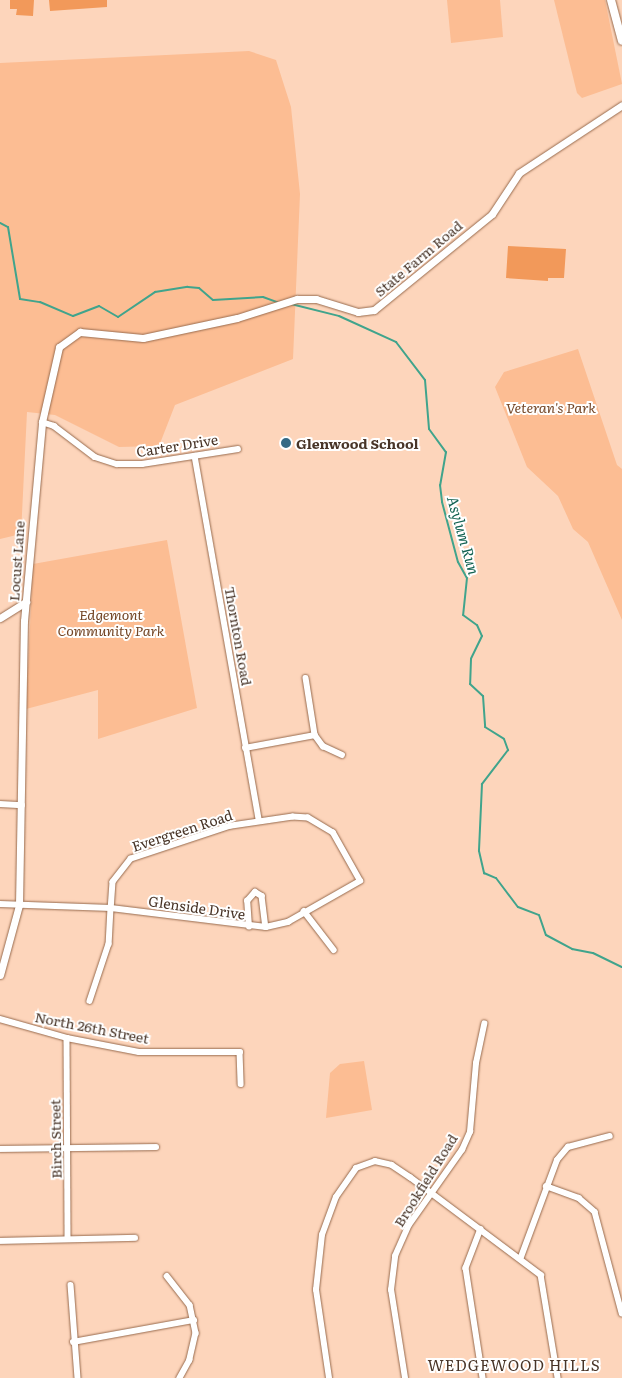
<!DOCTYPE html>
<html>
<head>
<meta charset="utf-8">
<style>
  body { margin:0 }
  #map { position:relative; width:622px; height:1378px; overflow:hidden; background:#fdd5bb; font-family:Literata,serif }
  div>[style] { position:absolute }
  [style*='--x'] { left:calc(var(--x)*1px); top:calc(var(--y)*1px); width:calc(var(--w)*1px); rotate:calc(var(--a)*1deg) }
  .green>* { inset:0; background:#fcbd93 }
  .stream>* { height:2px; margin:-1px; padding:0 1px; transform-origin:1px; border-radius:1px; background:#40a48c }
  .building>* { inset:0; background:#f2995a }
  .roads { filter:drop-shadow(0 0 1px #986b4e) drop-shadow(0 0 1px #986b4e) }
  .minor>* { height:5.5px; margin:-2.75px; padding:0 2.75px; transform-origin:2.75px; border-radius:2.75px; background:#fff }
  .tertiary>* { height:7px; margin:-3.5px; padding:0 3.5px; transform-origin:3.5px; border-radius:3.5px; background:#fff }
  .secondary>* { height:8px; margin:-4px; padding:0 4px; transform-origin:4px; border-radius:4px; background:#fff }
  .dots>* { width:14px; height:14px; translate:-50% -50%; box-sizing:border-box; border:2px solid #fff; border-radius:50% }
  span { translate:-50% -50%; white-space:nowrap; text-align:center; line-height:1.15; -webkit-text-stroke:4px #fff; paint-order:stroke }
  .street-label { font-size:14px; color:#483427 }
  .park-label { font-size:14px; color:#744626; font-style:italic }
  .poi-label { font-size:14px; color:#483427; font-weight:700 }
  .left { translate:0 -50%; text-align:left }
  .water-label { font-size:15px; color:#136352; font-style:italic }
  .neighbourhood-label { font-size:15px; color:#483427; letter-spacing:1px }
</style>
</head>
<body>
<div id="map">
  <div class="green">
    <div style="clip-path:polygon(447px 0,500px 0,503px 37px,451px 43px)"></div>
    <div style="clip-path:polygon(554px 0,605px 0,622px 84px,582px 98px,577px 93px)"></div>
    <div style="clip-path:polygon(249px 51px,276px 60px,291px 107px,300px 194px,293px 359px,175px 405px,159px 446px,119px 447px,55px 415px,27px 412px,21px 534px,0 539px,0 63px)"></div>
    <div style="clip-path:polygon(578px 349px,617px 465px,622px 469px,622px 620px,588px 542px,573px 529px,558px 496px,527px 467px,495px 387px,504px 372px)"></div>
    <div style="clip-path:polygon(167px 540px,197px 708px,98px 739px,98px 690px,26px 709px,33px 564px)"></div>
    <div style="clip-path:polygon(364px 1061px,372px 1110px,326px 1118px,330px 1073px,340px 1064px)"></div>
  </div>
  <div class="stream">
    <div style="--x:0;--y:223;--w:9;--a:27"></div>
    <div style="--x:8;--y:227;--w:73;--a:80.5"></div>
    <div style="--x:20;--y:299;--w:20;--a:9"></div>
    <div style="--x:40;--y:302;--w:36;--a:23"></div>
    <div style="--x:73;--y:316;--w:28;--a:-21"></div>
    <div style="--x:99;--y:306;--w:22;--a:30"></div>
    <div style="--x:118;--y:317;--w:45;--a:-34"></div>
    <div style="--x:155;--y:292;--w:33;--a:-9"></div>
    <div style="--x:188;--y:287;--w:11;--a:5"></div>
    <div style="--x:199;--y:288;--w:18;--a:41"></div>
    <div style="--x:213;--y:300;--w:50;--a:-3.4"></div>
    <div style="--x:263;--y:297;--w:15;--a:20"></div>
    <div style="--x:291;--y:304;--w:49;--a:14"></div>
    <div style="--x:339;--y:316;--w:63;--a:24.5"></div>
    <div style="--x:396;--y:342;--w:48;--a:52.7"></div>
    <div style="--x:425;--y:380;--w:49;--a:85.3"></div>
    <div style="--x:429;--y:429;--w:29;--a:54"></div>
    <div style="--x:446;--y:452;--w:34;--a:100"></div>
    <div style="--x:440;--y:485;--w:17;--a:83"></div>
    <div style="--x:442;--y:502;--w:62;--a:75.1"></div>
    <div style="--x:458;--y:562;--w:18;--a:61"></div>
    <div style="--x:467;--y:578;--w:37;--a:96"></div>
    <div style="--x:463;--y:615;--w:17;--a:36"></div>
    <div style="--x:477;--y:625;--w:12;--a:66"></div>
    <div style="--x:482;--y:636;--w:25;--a:116"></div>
    <div style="--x:471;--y:659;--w:25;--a:92"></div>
    <div style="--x:470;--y:684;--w:18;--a:43"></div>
    <div style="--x:483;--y:696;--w:31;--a:86"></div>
    <div style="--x:485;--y:727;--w:22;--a:32"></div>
    <div style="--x:504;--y:739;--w:12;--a:70"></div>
    <div style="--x:508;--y:750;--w:43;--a:127.4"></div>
    <div style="--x:482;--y:784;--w:67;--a:92.6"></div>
    <div style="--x:479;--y:851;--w:23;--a:77"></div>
    <div style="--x:484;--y:873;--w:13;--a:23"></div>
    <div style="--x:496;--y:878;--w:36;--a:53"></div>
    <div style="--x:518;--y:907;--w:22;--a:21"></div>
    <div style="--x:539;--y:915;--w:21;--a:71"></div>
    <div style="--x:546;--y:935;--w:30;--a:28"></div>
    <div style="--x:572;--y:949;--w:21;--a:11"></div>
    <div style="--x:593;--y:953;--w:32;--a:26"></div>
  </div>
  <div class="building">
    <div style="clip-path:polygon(10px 0,34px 0,33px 16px,16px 15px,17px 9px,10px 9px)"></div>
    <div style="clip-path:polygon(49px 0,107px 0,107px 7px,50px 11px)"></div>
    <div style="clip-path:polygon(508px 246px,566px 249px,564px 278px,548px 278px,548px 281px,506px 278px)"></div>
  </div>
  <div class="roads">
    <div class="minor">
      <div style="--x:42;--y:422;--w:13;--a:18"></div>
      <div style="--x:54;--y:426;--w:51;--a:37.1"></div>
      <div style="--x:95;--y:457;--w:23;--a:18"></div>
      <div style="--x:117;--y:464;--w:25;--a:0"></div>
      <div style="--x:142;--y:464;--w:97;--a:-8.9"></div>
      <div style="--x:195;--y:456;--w:370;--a:80"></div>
      <div style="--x:306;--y:678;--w:58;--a:81"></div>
      <div style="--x:315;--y:735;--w:14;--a:54"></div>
      <div style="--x:323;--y:746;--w:21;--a:25"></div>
      <div style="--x:245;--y:748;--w:71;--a:-10.5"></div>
      <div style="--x:0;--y:804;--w:22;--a:3"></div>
      <div style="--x:0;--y:904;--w:111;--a:2.1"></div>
      <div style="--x:111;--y:908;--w:156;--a:7"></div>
      <div style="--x:266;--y:927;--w:23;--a:-13"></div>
      <div style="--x:288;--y:922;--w:83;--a:-29.7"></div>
      <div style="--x:360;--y:881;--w:55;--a:-119.4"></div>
      <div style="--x:333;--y:833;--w:29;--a:-149"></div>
      <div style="--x:308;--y:818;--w:15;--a:-176"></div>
      <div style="--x:293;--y:817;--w:63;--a:171.7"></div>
      <div style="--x:231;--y:826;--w:105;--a:161.7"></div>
      <div style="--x:131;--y:859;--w:29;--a:128"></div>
      <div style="--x:113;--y:882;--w:26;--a:94"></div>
      <div style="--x:111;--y:908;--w:36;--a:93"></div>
      <div style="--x:109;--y:944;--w:60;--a:108.4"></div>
      <div style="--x:304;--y:911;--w:49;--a:52.4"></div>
      <div style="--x:249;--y:927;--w:26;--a:-94"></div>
      <div style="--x:247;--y:901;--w:12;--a:-48"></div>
      <div style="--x:255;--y:892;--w:8;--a:30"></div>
      <div style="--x:262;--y:896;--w:31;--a:83"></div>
      <div style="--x:0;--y:1019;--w:70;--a:15.8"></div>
      <div style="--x:67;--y:1038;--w:73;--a:11"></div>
      <div style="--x:139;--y:1052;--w:101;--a:0"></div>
      <div style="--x:240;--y:1052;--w:32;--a:88"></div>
      <div style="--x:67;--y:1038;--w:201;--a:89.7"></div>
      <div style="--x:0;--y:1149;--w:156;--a:-0.7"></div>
      <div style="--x:546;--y:1186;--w:35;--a:20"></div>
      <div style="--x:579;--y:1198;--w:21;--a:41"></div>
      <div style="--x:595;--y:1212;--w:105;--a:75"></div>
      <div style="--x:481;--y:1229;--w:42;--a:111"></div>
      <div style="--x:466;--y:1268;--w:111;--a:81.2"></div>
      <div style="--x:0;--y:1241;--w:135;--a:-1.3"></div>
      <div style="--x:521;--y:1257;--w:103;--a:-69.6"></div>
      <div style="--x:557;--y:1160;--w:17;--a:-50"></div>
      <div style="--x:568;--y:1147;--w:43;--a:-14.7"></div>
      <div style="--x:167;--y:1276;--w:37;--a:52"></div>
      <div style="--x:190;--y:1305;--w:29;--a:78"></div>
      <div style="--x:196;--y:1333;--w:28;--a:103"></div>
      <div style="--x:190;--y:1360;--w:21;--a:119"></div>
      <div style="--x:71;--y:1285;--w:93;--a:85.7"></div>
      <div style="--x:73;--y:1342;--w:123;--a:-10.3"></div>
      <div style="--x:329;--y:1378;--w:89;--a:-98.4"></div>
      <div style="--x:316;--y:1290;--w:55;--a:-83.8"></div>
      <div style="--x:322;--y:1235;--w:40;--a:-69.8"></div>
      <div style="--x:336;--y:1197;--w:35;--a:-55"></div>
      <div style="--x:356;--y:1168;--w:20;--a:-20"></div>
      <div style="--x:375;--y:1161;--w:17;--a:13"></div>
      <div style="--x:392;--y:1165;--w:22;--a:34"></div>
      <div style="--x:410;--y:1177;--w:164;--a:36.8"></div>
      <div style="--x:541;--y:1275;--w:104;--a:80.6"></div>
      <div style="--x:405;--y:1378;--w:89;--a:-99"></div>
      <div style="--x:391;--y:1290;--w:34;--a:-83"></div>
      <div style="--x:395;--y:1256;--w:34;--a:-66"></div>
      <div style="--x:409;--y:1225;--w:92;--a:-54.8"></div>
      <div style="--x:462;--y:1150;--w:20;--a:-66"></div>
      <div style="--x:470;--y:1132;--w:69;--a:-85"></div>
      <div style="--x:476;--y:1063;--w:40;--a:-78"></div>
    </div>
    <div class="tertiary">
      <div style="--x:0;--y:618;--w:31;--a:-32"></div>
      <div style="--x:0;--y:975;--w:73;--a:-74.8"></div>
      <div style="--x:19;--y:905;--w:284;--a:-89"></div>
      <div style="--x:24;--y:621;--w:200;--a:-84.8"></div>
      <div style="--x:42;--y:422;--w:77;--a:-77.2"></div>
      <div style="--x:59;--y:347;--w:26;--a:-36"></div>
      <div style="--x:80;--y:332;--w:63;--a:5.4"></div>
      <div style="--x:143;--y:338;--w:96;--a:-12"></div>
      <div style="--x:237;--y:318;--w:63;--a:-17.6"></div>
      <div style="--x:297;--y:299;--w:19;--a:0"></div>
      <div style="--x:316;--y:299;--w:44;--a:17.2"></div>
      <div style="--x:358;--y:312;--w:16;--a:-7"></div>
      <div style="--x:374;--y:310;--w:152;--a:-39.1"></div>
      <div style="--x:492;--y:214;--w:49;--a:-56.6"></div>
      <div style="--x:519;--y:173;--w:123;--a:-33.4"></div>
    </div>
    <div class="secondary">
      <div style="--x:611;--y:0;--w:42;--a:75"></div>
    </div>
  </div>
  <div class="dots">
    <div style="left:286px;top:443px;background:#346985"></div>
  </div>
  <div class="street-label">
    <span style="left:418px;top:258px;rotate:-40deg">State Farm Road</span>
    <span style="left:177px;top:445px;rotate:-9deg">Carter Drive</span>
    <span style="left:16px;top:561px;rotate:-86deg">Locust Lane</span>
    <span style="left:239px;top:636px;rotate:80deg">Thornton Road</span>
    <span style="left:182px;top:830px;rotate:-18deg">Evergreen Road</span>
    <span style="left:197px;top:907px;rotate:8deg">Glenside Drive</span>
    <span style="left:92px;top:1027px;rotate:11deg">North 26th Street</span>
    <span style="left:55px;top:1139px;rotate:-91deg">Birch Street</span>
    <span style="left:425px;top:1180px;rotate:-58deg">Brookfield Road</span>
  </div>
  <div class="park-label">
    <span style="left:551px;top:407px">Veteran's Park</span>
    <span style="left:111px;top:622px">Edgemont<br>Community Park</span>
  </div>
  <div class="poi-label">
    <span class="left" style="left:296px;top:443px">Glenwood School</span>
  </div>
  <div class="water-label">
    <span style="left:464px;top:535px;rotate:74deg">Asylum Run</span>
  </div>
  <div class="neighbourhood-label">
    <span style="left:514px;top:1365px">WEDGEWOOD HILLS</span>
  </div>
</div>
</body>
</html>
